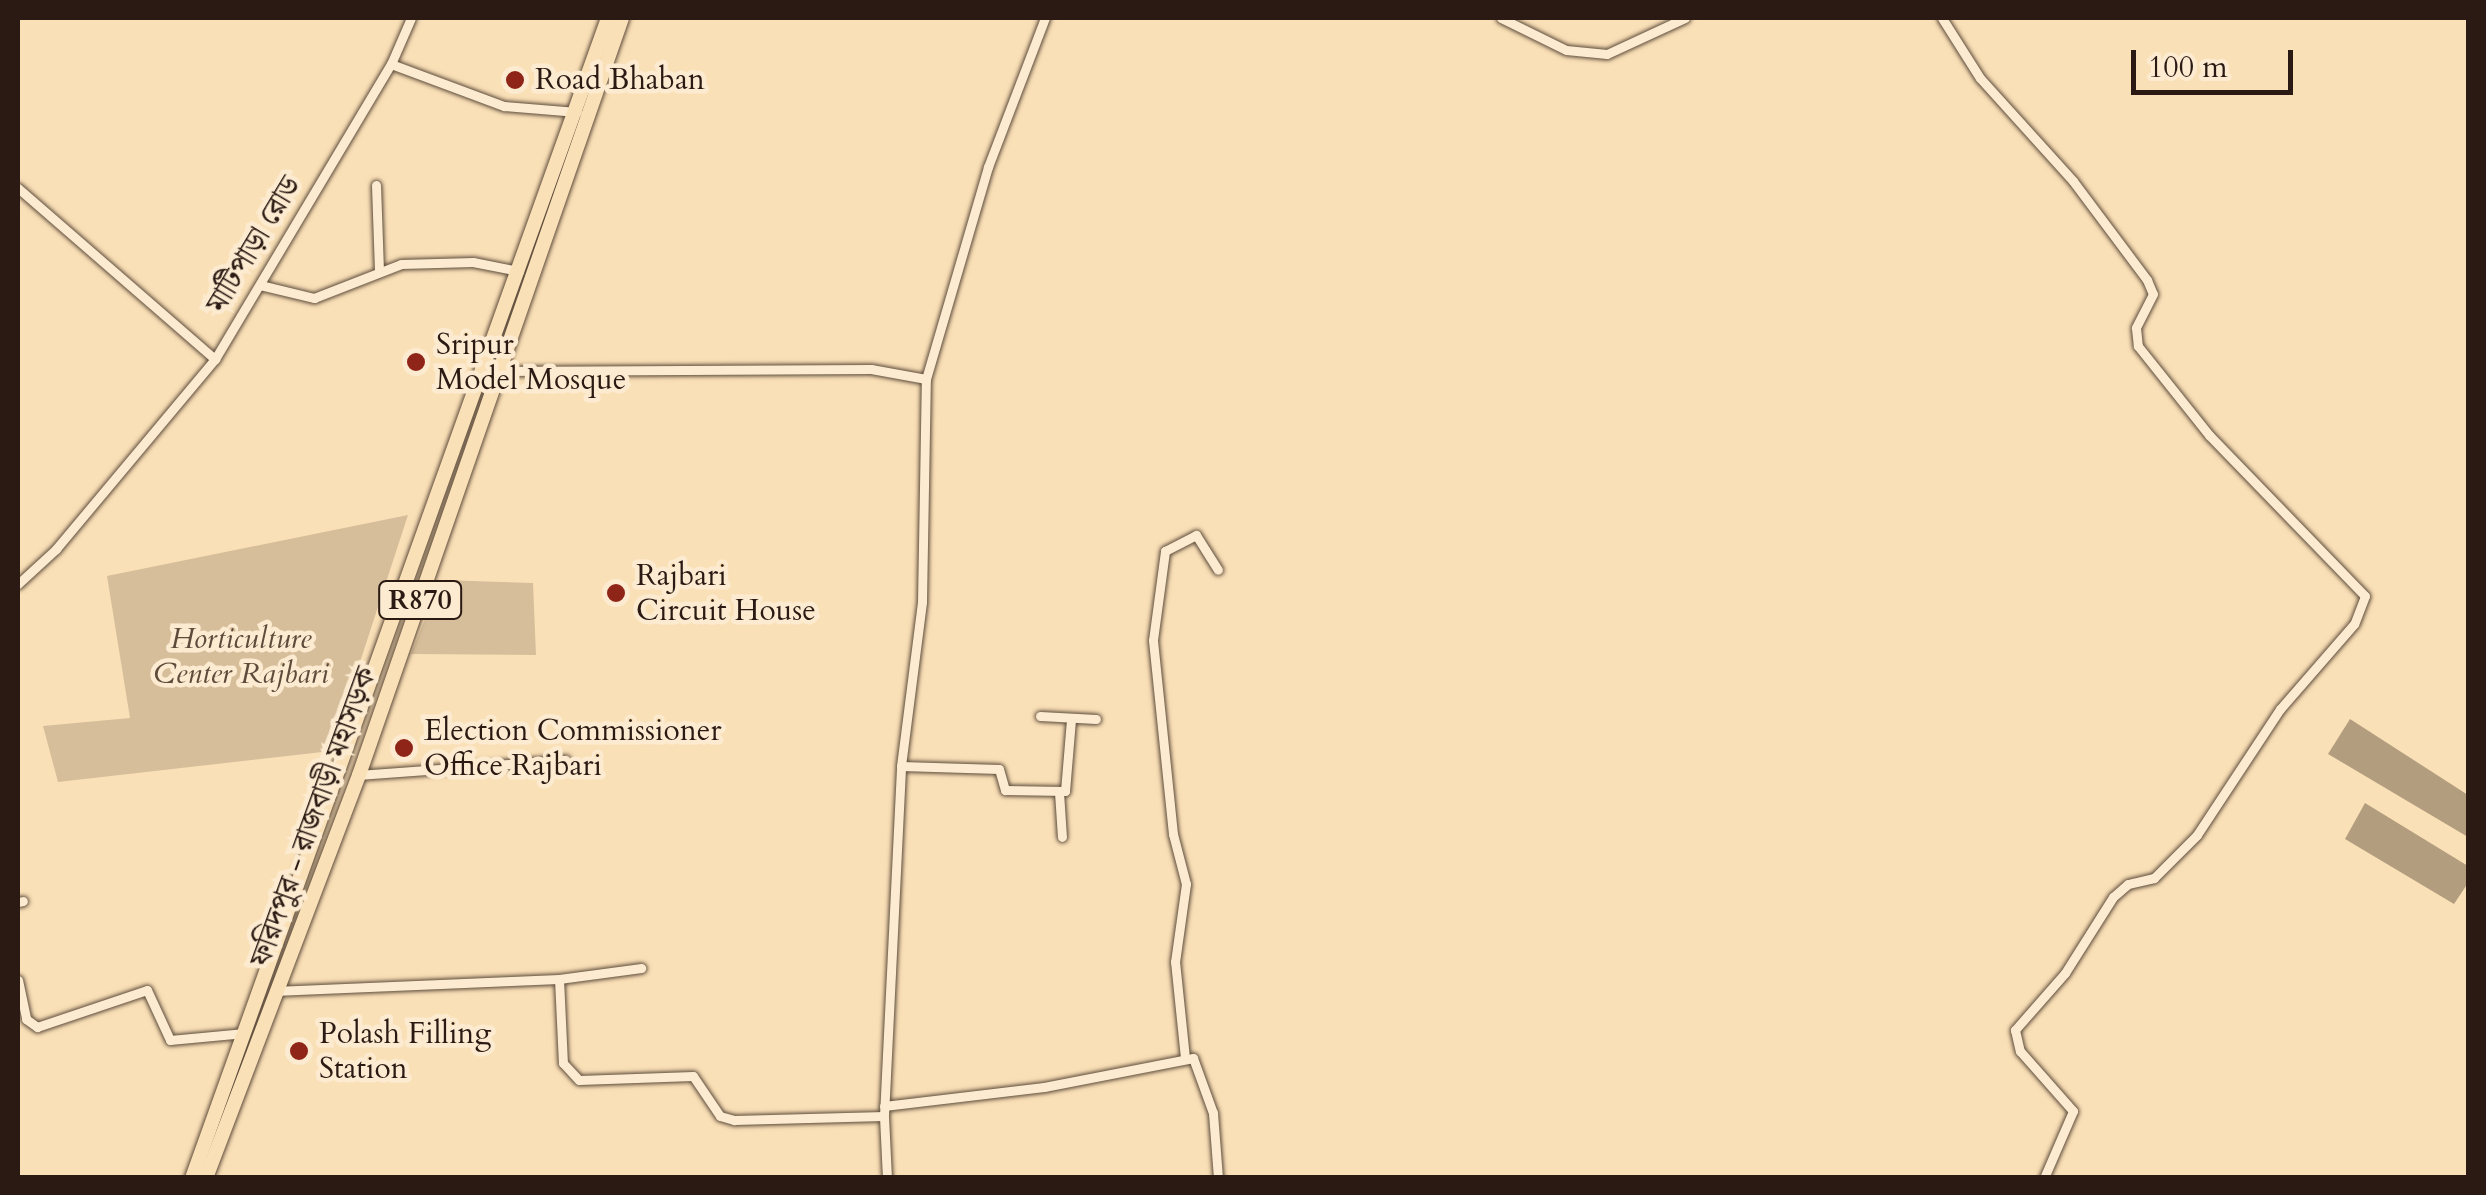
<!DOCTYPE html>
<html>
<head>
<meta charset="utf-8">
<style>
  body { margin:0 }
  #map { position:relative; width:2486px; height:1195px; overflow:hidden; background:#fae0b7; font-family:Cardo,"Noto Serif Bengali",serif }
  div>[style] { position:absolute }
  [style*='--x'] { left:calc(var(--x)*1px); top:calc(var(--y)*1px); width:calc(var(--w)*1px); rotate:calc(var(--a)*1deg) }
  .green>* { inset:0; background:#d7be9b }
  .water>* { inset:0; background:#b39d7f }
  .roads { filter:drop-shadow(0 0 2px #5e4c3c) drop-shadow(0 0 2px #5e4c3c) }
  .street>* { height:9px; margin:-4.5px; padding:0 4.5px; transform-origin:4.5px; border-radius:4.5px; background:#fcebd0 }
  .primary>* { height:14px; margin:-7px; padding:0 7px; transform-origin:7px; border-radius:7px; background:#fae0b7 }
  .dots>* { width:28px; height:28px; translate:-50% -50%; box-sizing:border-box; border:5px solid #fcebd0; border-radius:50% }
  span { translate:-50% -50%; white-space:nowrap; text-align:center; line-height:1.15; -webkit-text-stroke:9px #fcebd0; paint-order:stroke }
  .shield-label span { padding:2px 8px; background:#fcebd0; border:2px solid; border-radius:8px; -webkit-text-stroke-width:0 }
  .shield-label { font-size:28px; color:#2a1a13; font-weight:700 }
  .poi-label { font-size:30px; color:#2a1a13 }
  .left { translate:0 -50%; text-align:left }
  .street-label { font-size:30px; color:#2a1a13 }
  .park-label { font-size:30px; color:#5e4b3c; font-style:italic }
  .frame { position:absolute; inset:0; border:20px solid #2a1a13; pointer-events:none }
  .scale { position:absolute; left:2131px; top:50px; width:162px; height:45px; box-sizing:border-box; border:5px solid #2a1a13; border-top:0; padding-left:12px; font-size:30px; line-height:35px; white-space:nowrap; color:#2a1a13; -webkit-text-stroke:8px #fcebd0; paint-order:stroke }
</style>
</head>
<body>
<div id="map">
  <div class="green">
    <div style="clip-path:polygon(408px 515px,331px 751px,58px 782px,43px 726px,130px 718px,107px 576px)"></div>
    <div style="clip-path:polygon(441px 580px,533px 583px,536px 655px,411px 654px)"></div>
  </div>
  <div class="water">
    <div style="clip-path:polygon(2350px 719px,2468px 795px,2468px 837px,2328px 754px)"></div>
    <div style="clip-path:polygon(2365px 803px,2468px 866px,2468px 883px,2454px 904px,2345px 839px)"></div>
  </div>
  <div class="roads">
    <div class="street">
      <div style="--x:1501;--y:18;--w:72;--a:26.2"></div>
      <div style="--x:1566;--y:50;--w:41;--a:5.6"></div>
      <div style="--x:1607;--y:54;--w:86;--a:-24.8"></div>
      <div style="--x:1942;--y:18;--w:71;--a:57.7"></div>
      <div style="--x:1980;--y:78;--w:139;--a:47.9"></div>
      <div style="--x:2073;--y:181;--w:124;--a:53.2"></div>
      <div style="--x:2147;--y:280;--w:15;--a:67"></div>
      <div style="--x:2153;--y:294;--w:38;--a:117"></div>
      <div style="--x:2136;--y:328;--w:18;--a:84"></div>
      <div style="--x:2138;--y:346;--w:114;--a:51.4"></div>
      <div style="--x:2209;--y:435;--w:224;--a:45.9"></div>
      <div style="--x:2365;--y:596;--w:30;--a:111"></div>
      <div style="--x:2354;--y:624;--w:113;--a:131"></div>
      <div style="--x:2280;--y:709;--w:151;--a:123.4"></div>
      <div style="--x:2197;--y:835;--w:61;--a:135"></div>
      <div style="--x:2154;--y:878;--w:27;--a:167"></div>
      <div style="--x:2128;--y:884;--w:20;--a:139"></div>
      <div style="--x:2113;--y:897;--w:90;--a:122.3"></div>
      <div style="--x:2065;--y:973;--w:76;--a:131.3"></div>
      <div style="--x:2015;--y:1030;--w:22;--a:77"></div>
      <div style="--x:2020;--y:1051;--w:80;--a:48.5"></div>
      <div style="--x:2073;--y:1111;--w:73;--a:113.4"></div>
      <div style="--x:391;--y:64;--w:50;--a:-66.5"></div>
      <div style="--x:376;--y:185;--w:86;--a:88"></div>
      <div style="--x:18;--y:188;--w:261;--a:41"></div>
      <div style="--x:260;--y:285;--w:56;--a:13.5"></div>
      <div style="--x:314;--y:298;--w:93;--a:-21.3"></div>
      <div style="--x:401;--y:264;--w:72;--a:-1.6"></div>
      <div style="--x:473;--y:262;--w:47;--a:11.1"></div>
      <div style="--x:499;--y:371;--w:372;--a:-0.3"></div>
      <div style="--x:871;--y:369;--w:56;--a:10.3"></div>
      <div style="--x:18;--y:584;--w:52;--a:-42.6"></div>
      <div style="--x:56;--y:549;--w:248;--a:-50.1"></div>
      <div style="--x:215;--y:359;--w:344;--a:-59.2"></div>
      <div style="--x:391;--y:64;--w:121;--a:20.4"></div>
      <div style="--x:504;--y:106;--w:73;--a:4.7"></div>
      <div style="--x:1040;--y:716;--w:56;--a:3.1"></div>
      <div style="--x:901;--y:766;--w:98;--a:1.8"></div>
      <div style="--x:999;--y:769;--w:22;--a:74"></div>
      <div style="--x:1005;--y:790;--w:60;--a:1"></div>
      <div style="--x:1065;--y:791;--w:72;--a:-85.2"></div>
      <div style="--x:359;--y:775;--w:207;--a:-4.2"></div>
      <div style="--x:1059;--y:792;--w:45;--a:86.2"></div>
      <div style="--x:18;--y:902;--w:5;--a:-11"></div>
      <div style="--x:559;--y:979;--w:83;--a:-7.6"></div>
      <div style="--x:18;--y:980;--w:40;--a:78"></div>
      <div style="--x:26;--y:1019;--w:14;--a:36"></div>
      <div style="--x:37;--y:1027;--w:116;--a:-18.6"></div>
      <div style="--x:147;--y:990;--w:55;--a:65.3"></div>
      <div style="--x:170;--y:1040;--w:75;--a:-5.3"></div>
      <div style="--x:274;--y:991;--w:285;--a:-2.4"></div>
      <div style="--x:559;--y:979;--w:84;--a:87.3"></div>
      <div style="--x:563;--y:1063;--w:23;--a:47"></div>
      <div style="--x:579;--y:1080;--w:114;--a:-2"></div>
      <div style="--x:693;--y:1076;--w:48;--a:56"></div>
      <div style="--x:720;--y:1116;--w:15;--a:16"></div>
      <div style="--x:734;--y:1120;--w:150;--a:-1.5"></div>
      <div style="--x:1185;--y:1058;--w:97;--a:-95.9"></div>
      <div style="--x:1175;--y:962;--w:79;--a:-82"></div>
      <div style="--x:1186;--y:884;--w:52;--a:-104.6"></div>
      <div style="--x:1173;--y:834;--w:195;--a:-95.9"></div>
      <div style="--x:1153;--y:640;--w:90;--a:-82.3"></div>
      <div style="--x:1165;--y:551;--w:35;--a:-27"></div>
      <div style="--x:1196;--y:535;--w:41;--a:57.8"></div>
      <div style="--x:884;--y:1106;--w:161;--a:-6.8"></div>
      <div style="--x:1044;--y:1087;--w:152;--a:-11"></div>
      <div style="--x:1193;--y:1058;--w:59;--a:70"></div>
      <div style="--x:1213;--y:1113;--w:65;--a:85.6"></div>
      <div style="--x:887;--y:1178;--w:62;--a:-92.8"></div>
      <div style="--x:884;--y:1116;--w:350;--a:-87.2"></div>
      <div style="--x:901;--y:766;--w:165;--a:-82.7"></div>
      <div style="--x:922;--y:602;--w:223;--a:-89"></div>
      <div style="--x:926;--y:379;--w:221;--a:-73.7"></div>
      <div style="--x:988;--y:167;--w:160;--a:-69.1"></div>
    </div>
    <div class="primary">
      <div style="--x:192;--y:1178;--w:1232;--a:-70.27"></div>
      <div style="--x:206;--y:1178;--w:431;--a:-69.2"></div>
      <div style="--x:359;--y:775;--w:801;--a:-70.84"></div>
    </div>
  </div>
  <div class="dots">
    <div style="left:515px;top:80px;background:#8f2418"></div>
    <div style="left:416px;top:362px;background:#8f2418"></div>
    <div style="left:616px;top:593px;background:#8f2418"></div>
    <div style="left:404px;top:748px;background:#8f2418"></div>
    <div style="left:299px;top:1051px;background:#8f2418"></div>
  </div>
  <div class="shield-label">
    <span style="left:420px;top:600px">R870</span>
  </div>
  <div class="poi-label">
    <span class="left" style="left:535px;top:80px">Road Bhaban</span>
    <span class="left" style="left:436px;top:362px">Sripur<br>Model Mosque</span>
    <span class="left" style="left:636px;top:593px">Rajbari<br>Circuit House</span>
    <span class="left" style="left:424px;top:748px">Election Commissioner<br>Office Rajbari</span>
    <span class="left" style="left:319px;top:1051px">Polash Filling<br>Station</span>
  </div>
  <div class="street-label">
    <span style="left:254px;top:245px;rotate:-59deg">মাটিপাড়া রোড</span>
    <span style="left:314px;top:817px;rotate:-70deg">ফরিদপুর - রাজবাড়ী মহাসড়ক</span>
  </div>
  <div class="park-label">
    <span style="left:241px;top:656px">Horticulture<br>Center Rajbari</span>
  </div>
  <div class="frame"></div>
  <div class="scale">100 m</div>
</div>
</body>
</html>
